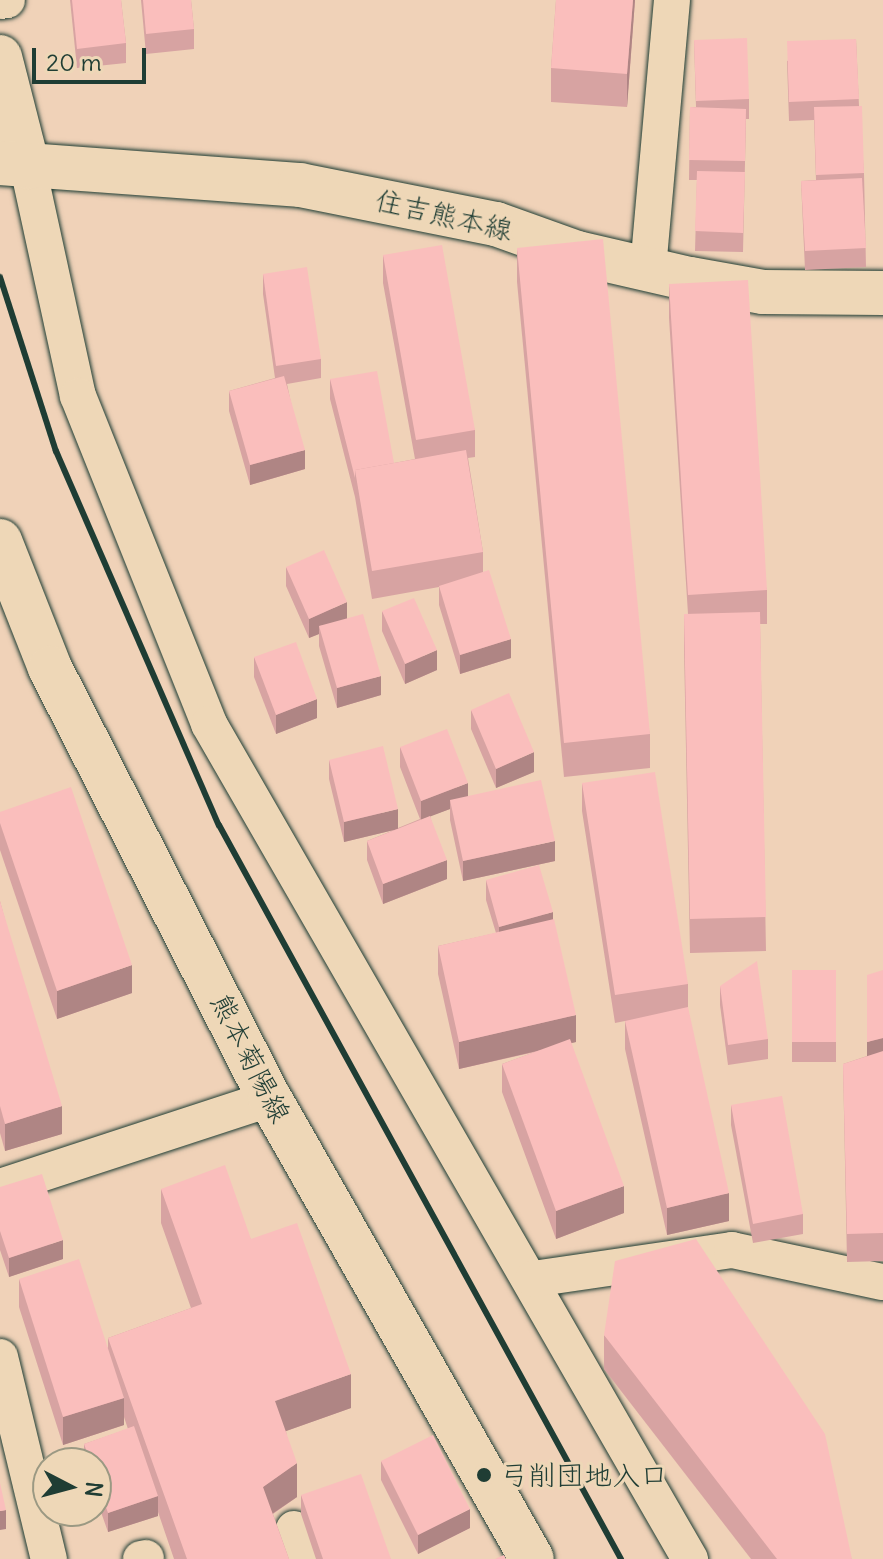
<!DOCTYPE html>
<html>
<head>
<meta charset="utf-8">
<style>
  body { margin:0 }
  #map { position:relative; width:883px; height:1559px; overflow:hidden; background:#f0d2b8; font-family:Delius,"Klee One",sans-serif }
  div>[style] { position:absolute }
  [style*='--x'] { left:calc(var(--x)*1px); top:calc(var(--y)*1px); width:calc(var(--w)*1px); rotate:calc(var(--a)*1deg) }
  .roads { filter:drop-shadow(0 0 2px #1f3d34) drop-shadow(0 0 2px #1f3d34) }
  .street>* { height:36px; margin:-18px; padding:0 18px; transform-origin:18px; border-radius:18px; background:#eed7b7 }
  .secondary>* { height:44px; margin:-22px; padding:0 22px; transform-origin:22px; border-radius:22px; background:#eed7b7 }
  .rail>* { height:6px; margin:-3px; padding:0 3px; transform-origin:3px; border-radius:3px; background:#1f3d34 }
  .wall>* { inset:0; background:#d7a3a2 }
  .shaded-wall>* { inset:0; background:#af8584 }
  .building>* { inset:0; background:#fabebc }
  .dots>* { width:22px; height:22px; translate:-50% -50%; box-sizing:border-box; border:4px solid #eed7b7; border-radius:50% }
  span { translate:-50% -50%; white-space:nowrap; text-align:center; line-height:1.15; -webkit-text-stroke:6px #eed7b7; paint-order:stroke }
  .street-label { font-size:28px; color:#1f3d34 }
  .poi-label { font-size:28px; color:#1f3d34 }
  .left { translate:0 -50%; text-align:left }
  .north { position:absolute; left:32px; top:1447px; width:80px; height:80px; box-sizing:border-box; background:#eed7b7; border:2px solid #9b9983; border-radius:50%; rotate:96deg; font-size:22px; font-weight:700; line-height:32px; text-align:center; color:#1f3d34 }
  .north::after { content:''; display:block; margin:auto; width:28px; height:36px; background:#1f3d34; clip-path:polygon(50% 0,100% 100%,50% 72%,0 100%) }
  .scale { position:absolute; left:32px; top:48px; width:114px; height:36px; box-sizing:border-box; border:4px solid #1f3d34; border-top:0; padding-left:10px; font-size:24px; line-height:28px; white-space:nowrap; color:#1f3d34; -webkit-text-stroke:6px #eed7b7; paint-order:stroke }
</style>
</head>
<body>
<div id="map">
  <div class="roads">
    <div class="street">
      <div style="--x:0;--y:1;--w:7;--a:-8"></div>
      <div style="--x:28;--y:167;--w:234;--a:77.7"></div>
      <div style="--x:78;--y:396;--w:353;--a:68.2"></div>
      <div style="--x:209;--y:724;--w:964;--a:60.06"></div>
      <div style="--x:648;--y:269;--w:270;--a:-84.9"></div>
      <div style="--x:0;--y:1187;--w:284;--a:-18.1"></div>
      <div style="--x:533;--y:1279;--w:201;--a:-8.3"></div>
      <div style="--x:732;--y:1250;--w:154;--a:12"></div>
      <div style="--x:0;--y:1357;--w:208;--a:76.4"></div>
      <div style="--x:294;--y:1529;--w:31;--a:75"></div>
      <div style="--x:141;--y:1559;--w:5;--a:-11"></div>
    </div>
    <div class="secondary">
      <div style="--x:0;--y:57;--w:114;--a:75.7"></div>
      <div style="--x:0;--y:163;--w:301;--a:4.2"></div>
      <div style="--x:300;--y:185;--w:200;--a:11.3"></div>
      <div style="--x:496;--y:224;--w:86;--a:19.7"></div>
      <div style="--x:577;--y:253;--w:116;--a:13"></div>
      <div style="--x:690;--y:279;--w:74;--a:10.1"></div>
      <div style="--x:763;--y:292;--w:120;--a:0.5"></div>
      <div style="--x:0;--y:541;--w:136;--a:68.5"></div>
      <div style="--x:50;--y:668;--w:484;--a:63"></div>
      <div style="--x:270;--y:1099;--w:529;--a:60.34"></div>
    </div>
  </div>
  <div class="rail">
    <div style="--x:0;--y:277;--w:183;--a:72.2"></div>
    <div style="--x:56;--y:451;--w:408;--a:66.5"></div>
    <div style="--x:219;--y:825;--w:837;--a:61.29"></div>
  </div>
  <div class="wall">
    <div style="clip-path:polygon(70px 0,121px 0,126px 43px,126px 63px,77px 68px)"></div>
    <div style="clip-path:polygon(141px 0,191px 0,194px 29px,194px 49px,146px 54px)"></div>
    <div style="clip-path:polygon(556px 0,635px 0,627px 107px,551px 102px,551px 68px)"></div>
    <div style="clip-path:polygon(856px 39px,859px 106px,864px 173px,866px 267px,805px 270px,801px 181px,816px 180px,814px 120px,789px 121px,787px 61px)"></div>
    <div style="clip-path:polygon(694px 40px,749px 99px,749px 119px,746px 119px,743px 252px,695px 251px,697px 180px,689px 180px,690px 107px,696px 107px)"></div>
    <div style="clip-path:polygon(517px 248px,650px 734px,650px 768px,564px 777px,517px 282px)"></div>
    <div style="clip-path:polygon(383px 255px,475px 430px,475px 457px,468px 458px,483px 552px,483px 572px,511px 658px,460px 674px,439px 605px,439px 587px,372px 599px,355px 497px,330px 399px,330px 379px,394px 463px,415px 459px,383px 283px)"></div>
    <div style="clip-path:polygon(263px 274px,321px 359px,321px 378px,287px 384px,305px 469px,250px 485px,229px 411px,229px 391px,275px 378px,263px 294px)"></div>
    <div style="clip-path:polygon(669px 284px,767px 590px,767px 624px,760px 624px,766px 951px,690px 953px,684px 648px,684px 614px,688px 614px,669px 318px)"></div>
    <div style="clip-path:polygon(286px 567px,347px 619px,381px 695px,337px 708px,319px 646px,319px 634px,309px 638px,286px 586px)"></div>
    <div style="clip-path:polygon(382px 611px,437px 670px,405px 684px,382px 631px)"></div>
    <div style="clip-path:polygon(254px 657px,317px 718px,276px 734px,254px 677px)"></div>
    <div style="clip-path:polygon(471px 710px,534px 772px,496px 788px,471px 729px)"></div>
    <div style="clip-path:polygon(400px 747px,468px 796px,555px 861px,463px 881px,450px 820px,450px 809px,430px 816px,447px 879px,383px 904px,367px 860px,367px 841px,394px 830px,344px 842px,329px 779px,329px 760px,398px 828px,420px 819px,400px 767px)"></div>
    <div style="clip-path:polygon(582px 783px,688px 984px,688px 1010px,729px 1221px,667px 1235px,625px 1049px,625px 1021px,615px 1023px,582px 811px)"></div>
    <div style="clip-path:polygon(0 812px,132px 993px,57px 1019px,0 850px)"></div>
    <div style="clip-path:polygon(486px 880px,553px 919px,576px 1042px,571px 1043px,624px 1213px,556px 1239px,502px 1092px,502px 1064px,535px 1052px,459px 1069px,438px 974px,438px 946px,496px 933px,486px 900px)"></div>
    <div style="clip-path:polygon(0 901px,62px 1134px,5px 1151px,0 1133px)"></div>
    <div style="clip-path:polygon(792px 970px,836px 970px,836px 1062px,792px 1062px)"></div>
    <div style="clip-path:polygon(883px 970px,883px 1261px,847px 1262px,843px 1064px,867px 1056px)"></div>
    <div style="clip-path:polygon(720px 986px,768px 1039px,768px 1059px,728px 1065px,720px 1005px)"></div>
    <div style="clip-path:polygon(731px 1105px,803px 1214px,803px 1234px,753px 1243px,731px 1125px)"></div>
    <div style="clip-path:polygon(0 1187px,63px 1259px,9px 1277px,0 1250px)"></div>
    <div style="clip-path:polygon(161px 1189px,251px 1239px,351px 1408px,286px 1431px,297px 1497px,273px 1514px,289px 1559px,174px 1559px,158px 1512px,158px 1516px,108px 1532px,96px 1498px,96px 1463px,84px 1463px,84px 1444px,128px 1429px,124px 1417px,124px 1425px,63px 1445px,19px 1307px,19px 1279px,108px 1348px,108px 1338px,191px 1308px,161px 1223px)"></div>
    <div style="clip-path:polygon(604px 1335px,852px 1559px,751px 1559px,604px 1369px)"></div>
    <div style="clip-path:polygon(381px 1461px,470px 1528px,418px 1554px,381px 1480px)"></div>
    <div style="clip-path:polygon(301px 1495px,391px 1559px,316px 1559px,301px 1514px)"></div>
  </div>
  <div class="shaded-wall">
    <div style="clip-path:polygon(633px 0,635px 0,627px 107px,627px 74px)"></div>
    <div style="clip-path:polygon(305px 450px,305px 469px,250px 485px,250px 465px)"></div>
    <div style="clip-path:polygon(347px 602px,347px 622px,319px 626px,319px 634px,309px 638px,309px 619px)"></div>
    <div style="clip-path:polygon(511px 639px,511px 658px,460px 674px,460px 655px)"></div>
    <div style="clip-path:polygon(437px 650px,437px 670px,405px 684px,405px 664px)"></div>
    <div style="clip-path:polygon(381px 676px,381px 695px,337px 708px,337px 688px)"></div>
    <div style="clip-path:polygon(317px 699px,317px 718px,276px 734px,276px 715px)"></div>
    <div style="clip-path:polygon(534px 752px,534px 772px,496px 788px,496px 769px)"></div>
    <div style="clip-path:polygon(468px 783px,468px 802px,450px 800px,450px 809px,421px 820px,421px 801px)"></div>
    <div style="clip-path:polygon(398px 809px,398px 829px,344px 842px,344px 822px)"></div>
    <div style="clip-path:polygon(555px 841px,555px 861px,463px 881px,463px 861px)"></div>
    <div style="clip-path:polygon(447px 860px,447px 879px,383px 904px,383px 884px)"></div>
    <div style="clip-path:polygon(553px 912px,553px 931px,499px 947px,499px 927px)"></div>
    <div style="clip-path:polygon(132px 965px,132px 993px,57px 1019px,57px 991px)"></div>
    <div style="clip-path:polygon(576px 1015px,576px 1042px,459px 1069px,459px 1042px)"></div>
    <div style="clip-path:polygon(883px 1038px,883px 1057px,867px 1062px,867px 1042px)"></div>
    <div style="clip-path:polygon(62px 1106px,62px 1134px,5px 1151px,5px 1124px)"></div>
    <div style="clip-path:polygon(624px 1186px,624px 1213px,556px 1239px,556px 1211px)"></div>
    <div style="clip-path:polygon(729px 1193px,729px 1221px,667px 1235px,667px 1208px)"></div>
    <div style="clip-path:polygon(63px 1240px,63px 1259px,9px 1277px,9px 1258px)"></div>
    <div style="clip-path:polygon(351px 1374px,351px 1408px,275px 1435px,275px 1401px)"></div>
    <div style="clip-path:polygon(124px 1398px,124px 1425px,63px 1445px,63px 1417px)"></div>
    <div style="clip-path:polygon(297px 1463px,297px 1497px,263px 1520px,263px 1487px)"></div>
    <div style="clip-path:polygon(158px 1496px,158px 1516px,108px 1532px,108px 1513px)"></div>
    <div style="clip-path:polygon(470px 1509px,470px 1528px,418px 1554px,418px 1535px)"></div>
    <div style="clip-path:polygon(6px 1510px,6px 1529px,0 1530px,0 1511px)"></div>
  </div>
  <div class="building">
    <div style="clip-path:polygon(72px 0,121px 0,126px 43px,77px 49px)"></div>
    <div style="clip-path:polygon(143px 0,191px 0,194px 29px,146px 34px)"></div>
    <div style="clip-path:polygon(556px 0,633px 0,627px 74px,551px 68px)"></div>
    <div style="clip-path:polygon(747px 38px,749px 99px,696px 101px,694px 40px)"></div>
    <div style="clip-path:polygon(856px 39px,859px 99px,789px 102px,787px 41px)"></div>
    <div style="clip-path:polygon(862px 106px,864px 173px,816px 175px,814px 107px)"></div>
    <div style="clip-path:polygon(690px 107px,746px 109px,745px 161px,689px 160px)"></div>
    <div style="clip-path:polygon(697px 171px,745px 172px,743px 233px,695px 231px)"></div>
    <div style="clip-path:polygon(862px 178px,866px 248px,805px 251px,801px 181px)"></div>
    <div style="clip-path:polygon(603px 239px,650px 734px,564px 743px,517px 248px)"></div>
    <div style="clip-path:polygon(442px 245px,475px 430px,416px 440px,383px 255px)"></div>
    <div style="clip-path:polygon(307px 267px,321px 359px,276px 366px,263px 274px)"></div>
    <div style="clip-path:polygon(748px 280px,767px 590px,688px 595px,669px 284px)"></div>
    <div style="clip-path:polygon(377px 371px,394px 463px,355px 470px,355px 478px,330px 379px)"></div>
    <div style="clip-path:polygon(284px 376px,305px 450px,250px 465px,229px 391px)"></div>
    <div style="clip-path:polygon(466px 450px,483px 552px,372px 571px,355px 470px)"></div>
    <div style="clip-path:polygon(324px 550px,347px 602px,309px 619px,286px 567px)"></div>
    <div style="clip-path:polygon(489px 570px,511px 639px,460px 655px,439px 586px)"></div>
    <div style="clip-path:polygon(414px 598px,437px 650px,405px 664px,382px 611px)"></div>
    <div style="clip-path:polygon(760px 612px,766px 917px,690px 919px,684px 614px)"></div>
    <div style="clip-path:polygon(363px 614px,381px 676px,337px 688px,319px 626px)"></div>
    <div style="clip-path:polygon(296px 642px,317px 699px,276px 715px,254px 657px)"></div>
    <div style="clip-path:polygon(509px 693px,534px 752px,496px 769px,471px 710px)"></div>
    <div style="clip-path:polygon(447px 729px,468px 783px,421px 801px,400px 747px)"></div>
    <div style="clip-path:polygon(383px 746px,398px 809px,344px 822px,329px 760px)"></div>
    <div style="clip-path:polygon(655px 772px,688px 984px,615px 995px,582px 783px)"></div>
    <div style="clip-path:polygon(541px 780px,555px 841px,463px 861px,450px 800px)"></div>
    <div style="clip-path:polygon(71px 787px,132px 965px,57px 991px,0 823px,0 812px)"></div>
    <div style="clip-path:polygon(430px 816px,447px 860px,383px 884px,367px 841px)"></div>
    <div style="clip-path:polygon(539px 865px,553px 912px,499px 927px,486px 880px)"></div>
    <div style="clip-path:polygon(0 901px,62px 1106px,5px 1124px,0 1106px)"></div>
    <div style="clip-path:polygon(554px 919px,576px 1015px,459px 1042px,438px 946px)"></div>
    <div style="clip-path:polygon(757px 961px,768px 1039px,728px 1045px,720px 986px)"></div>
    <div style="clip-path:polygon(792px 970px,836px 970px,836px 1042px,792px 1042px)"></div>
    <div style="clip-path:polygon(883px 970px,883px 1038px,867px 1042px,867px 975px)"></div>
    <div style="clip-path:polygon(688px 1007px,729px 1193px,667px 1208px,625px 1021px)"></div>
    <div style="clip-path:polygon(570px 1039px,624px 1186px,556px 1211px,502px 1064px)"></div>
    <div style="clip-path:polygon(883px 1051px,883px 1233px,847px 1234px,843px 1064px)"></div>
    <div style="clip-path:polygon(782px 1096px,803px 1214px,753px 1224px,731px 1105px)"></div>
    <div style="clip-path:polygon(225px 1165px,251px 1239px,297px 1223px,351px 1374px,275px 1401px,297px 1463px,263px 1487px,289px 1559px,187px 1559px,108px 1338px,202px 1304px,161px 1189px)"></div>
    <div style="clip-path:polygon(42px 1174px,63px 1240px,9px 1258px,0 1231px,0 1187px)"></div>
    <div style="clip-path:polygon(696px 1239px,825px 1434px,852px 1559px,777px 1559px,604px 1335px,615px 1261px)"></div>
    <div style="clip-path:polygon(79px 1259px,124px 1398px,63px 1417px,19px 1279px)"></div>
    <div style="clip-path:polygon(134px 1426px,158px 1496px,108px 1513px,96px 1479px,96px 1463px,91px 1463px,84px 1444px)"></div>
    <div style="clip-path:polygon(433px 1435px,470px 1509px,418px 1535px,381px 1461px)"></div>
    <div style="clip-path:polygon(361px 1474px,391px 1559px,323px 1559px,301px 1495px)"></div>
    <div style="clip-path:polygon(0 1483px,6px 1510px,0 1511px)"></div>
    <div style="clip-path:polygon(504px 1555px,506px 1559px,495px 1559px)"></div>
  </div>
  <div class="dots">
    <div style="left:484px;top:1475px;background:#1f3d34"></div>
  </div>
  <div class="street-label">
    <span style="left:444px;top:215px;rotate:13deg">住吉熊本線</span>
    <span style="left:251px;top:1058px;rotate:63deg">熊本菊陽線</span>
  </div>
  <div class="poi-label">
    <span class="left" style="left:500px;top:1475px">弓削団地入口</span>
  </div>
  <div class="north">N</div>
  <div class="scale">20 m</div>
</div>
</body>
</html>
